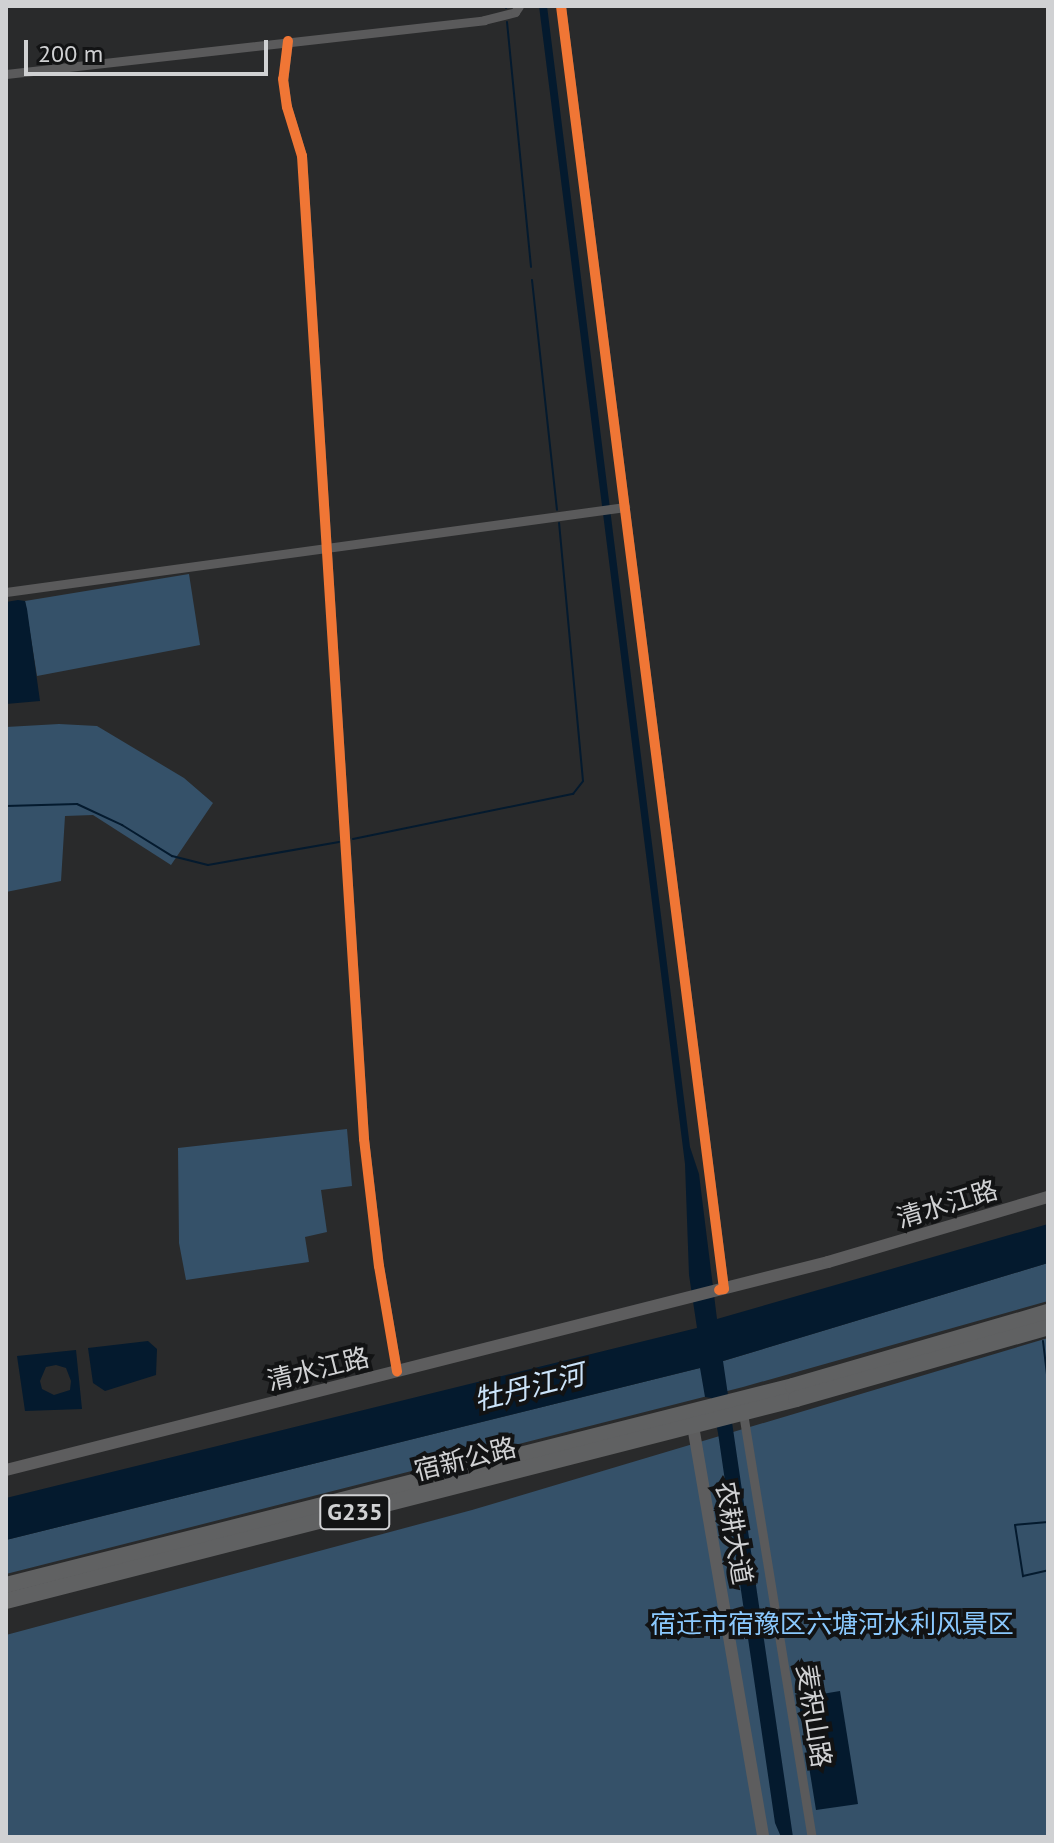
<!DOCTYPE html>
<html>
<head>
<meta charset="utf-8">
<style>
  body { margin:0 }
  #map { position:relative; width:1054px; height:1843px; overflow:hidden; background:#292a2b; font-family:"PT Sans","Noto Sans SC",sans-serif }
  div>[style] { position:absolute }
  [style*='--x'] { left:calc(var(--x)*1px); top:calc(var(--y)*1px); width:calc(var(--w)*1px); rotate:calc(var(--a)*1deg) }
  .green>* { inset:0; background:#355169 }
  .water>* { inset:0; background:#041a2e }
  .stream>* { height:2px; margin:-1px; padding:0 1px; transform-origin:1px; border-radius:1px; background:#041a2e }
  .street>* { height:9px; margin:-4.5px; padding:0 4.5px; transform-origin:4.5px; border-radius:4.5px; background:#5a5a5b }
  .secondary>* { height:12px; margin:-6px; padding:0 6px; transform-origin:6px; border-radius:6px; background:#5d5d5e }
  .highway>* { height:16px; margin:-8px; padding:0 8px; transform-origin:8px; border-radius:8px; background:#606162 }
  .cycleway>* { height:10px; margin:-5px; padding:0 5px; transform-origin:5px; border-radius:5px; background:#f07635 }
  span { translate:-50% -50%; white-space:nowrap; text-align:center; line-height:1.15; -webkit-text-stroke:8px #121314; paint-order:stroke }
  .shield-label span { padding:2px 6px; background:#121314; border:2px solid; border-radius:6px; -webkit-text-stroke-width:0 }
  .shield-label { font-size:24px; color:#d0d1d3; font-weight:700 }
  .street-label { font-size:26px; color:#d0d1d3 }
  .park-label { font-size:26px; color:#8ac8fd }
  .water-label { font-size:28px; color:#cce4fa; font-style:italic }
  .frame { position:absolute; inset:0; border:8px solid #d0d1d3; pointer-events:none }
  .scale { position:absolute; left:24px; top:40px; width:244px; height:36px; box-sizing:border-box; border:4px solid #d0d1d3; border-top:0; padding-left:10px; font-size:24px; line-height:28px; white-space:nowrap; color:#d0d1d3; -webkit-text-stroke:6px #121314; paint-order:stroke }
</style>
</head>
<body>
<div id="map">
  <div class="green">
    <div style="clip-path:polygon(189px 574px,200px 645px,37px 676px,25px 601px)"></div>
    <div style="clip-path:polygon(59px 724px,97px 726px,184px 778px,213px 803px,171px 865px,93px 815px,65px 816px,61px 881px,6px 892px,6px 727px)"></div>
    <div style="clip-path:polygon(347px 1129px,352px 1186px,321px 1190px,327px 1232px,305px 1237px,309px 1262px,186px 1280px,179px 1243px,178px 1148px)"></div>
    <div style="clip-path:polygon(1048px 1263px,1048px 1301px,743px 1387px,6px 1574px,6px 1540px,700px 1368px)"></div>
    <div style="clip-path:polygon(1048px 1338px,1048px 1837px,6px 1837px,6px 1635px,472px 1510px)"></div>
  </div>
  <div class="water">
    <div style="clip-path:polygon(539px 6px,547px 6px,690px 1147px,699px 1174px,717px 1319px,1048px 1224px,1048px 1263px,723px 1361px,793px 1837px,781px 1837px,775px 1823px,718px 1433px,711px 1398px,705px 1397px,700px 1368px,6px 1540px,6px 1498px,697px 1328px,689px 1275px,685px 1164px)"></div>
    <div style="clip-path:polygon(18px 600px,25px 601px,27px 609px,40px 701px,6px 704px,6px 602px)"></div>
    <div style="clip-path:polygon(148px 1341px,157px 1349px,156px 1375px,105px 1391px,93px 1383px,88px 1348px)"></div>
    <div style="clip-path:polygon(evenodd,76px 1350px,82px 1409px,25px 1411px,17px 1356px,76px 1350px,56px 1365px,66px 1368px,71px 1381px,70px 1390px,54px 1395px,42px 1389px,40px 1381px,46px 1367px,56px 1365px)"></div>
    <div style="clip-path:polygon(840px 1691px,858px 1804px,816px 1810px,798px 1698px)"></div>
  </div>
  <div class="stream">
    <div style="--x:506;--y:6;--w:2;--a:90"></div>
    <div style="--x:507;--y:22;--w:246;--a:84.4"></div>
    <div style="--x:532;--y:280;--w:231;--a:83.8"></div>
    <div style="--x:6;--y:806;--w:71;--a:-1.6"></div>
    <div style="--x:77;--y:804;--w:50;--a:25"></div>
    <div style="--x:122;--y:825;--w:59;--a:31.8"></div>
    <div style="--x:172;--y:856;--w:37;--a:14"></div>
    <div style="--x:208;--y:865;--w:133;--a:-10"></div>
    <div style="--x:353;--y:839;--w:225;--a:-11.6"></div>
    <div style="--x:573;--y:794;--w:16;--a:-52"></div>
    <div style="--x:583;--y:781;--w:259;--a:-95.3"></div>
    <div style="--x:1043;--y:1341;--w:42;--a:83.2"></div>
    <div style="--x:1048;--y:1457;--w:17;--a:90"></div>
    <div style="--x:1048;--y:1522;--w:33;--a:175"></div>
    <div style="--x:1015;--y:1525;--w:52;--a:81.1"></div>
    <div style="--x:1023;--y:1576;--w:26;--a:-13"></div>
  </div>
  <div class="street">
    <div style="--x:561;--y:6;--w:1293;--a:82.76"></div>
    <div style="--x:288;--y:41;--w:38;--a:97"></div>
    <div style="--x:283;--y:79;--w:28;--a:82"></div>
    <div style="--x:287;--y:107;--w:51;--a:73"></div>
    <div style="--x:302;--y:156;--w:985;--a:86.39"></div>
    <div style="--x:364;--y:1139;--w:128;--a:83.3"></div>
    <div style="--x:379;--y:1266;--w:107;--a:80.3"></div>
    <div style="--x:6;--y:74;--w:481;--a:-6.4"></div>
    <div style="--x:484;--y:20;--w:32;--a:-14"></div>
    <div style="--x:515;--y:12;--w:7;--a:-56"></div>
    <div style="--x:6;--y:592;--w:625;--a:-7.82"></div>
    <div style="--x:743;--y:1413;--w:430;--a:80.8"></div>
  </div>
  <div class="secondary">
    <div style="--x:693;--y:1426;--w:417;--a:80.3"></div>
    <div style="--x:6;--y:1470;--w:848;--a:-14.2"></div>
    <div style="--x:828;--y:1262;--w:229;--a:-16.5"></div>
  </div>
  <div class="highway">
    <div style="--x:6;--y:1585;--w:812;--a:-14.19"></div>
    <div style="--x:793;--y:1386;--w:266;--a:-16.2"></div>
    <div style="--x:6;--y:1601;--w:815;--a:-14.34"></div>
    <div style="--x:796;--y:1399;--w:262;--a:-15.9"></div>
  </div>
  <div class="cycleway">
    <div style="--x:561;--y:6;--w:1293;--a:82.76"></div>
    <div style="--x:724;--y:1289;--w:5;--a:169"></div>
    <div style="--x:288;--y:41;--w:38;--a:97"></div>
    <div style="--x:283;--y:79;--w:28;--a:82"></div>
    <div style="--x:287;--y:107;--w:51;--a:73"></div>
    <div style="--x:302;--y:156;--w:985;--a:86.39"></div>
    <div style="--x:364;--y:1139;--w:128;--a:83.3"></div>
    <div style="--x:379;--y:1266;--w:107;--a:80.3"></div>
  </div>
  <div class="shield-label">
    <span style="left:355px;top:1512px">G235</span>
  </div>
  <div class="street-label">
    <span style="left:947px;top:1204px;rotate:-17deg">清水江路</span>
    <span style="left:318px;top:1369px;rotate:-14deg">清水江路</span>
    <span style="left:465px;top:1459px;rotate:-14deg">宿新公路</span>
    <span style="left:734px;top:1533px;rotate:80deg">农耕大道</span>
    <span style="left:814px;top:1716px;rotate:81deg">麦积山路</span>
  </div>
  <div class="park-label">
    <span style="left:832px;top:1624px">宿迁市宿豫区六塘河水利风景区</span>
  </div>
  <div class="water-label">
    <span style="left:529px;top:1387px;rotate:-14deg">牡丹江河</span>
  </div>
  <div class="frame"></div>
  <div class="scale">200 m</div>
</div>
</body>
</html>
